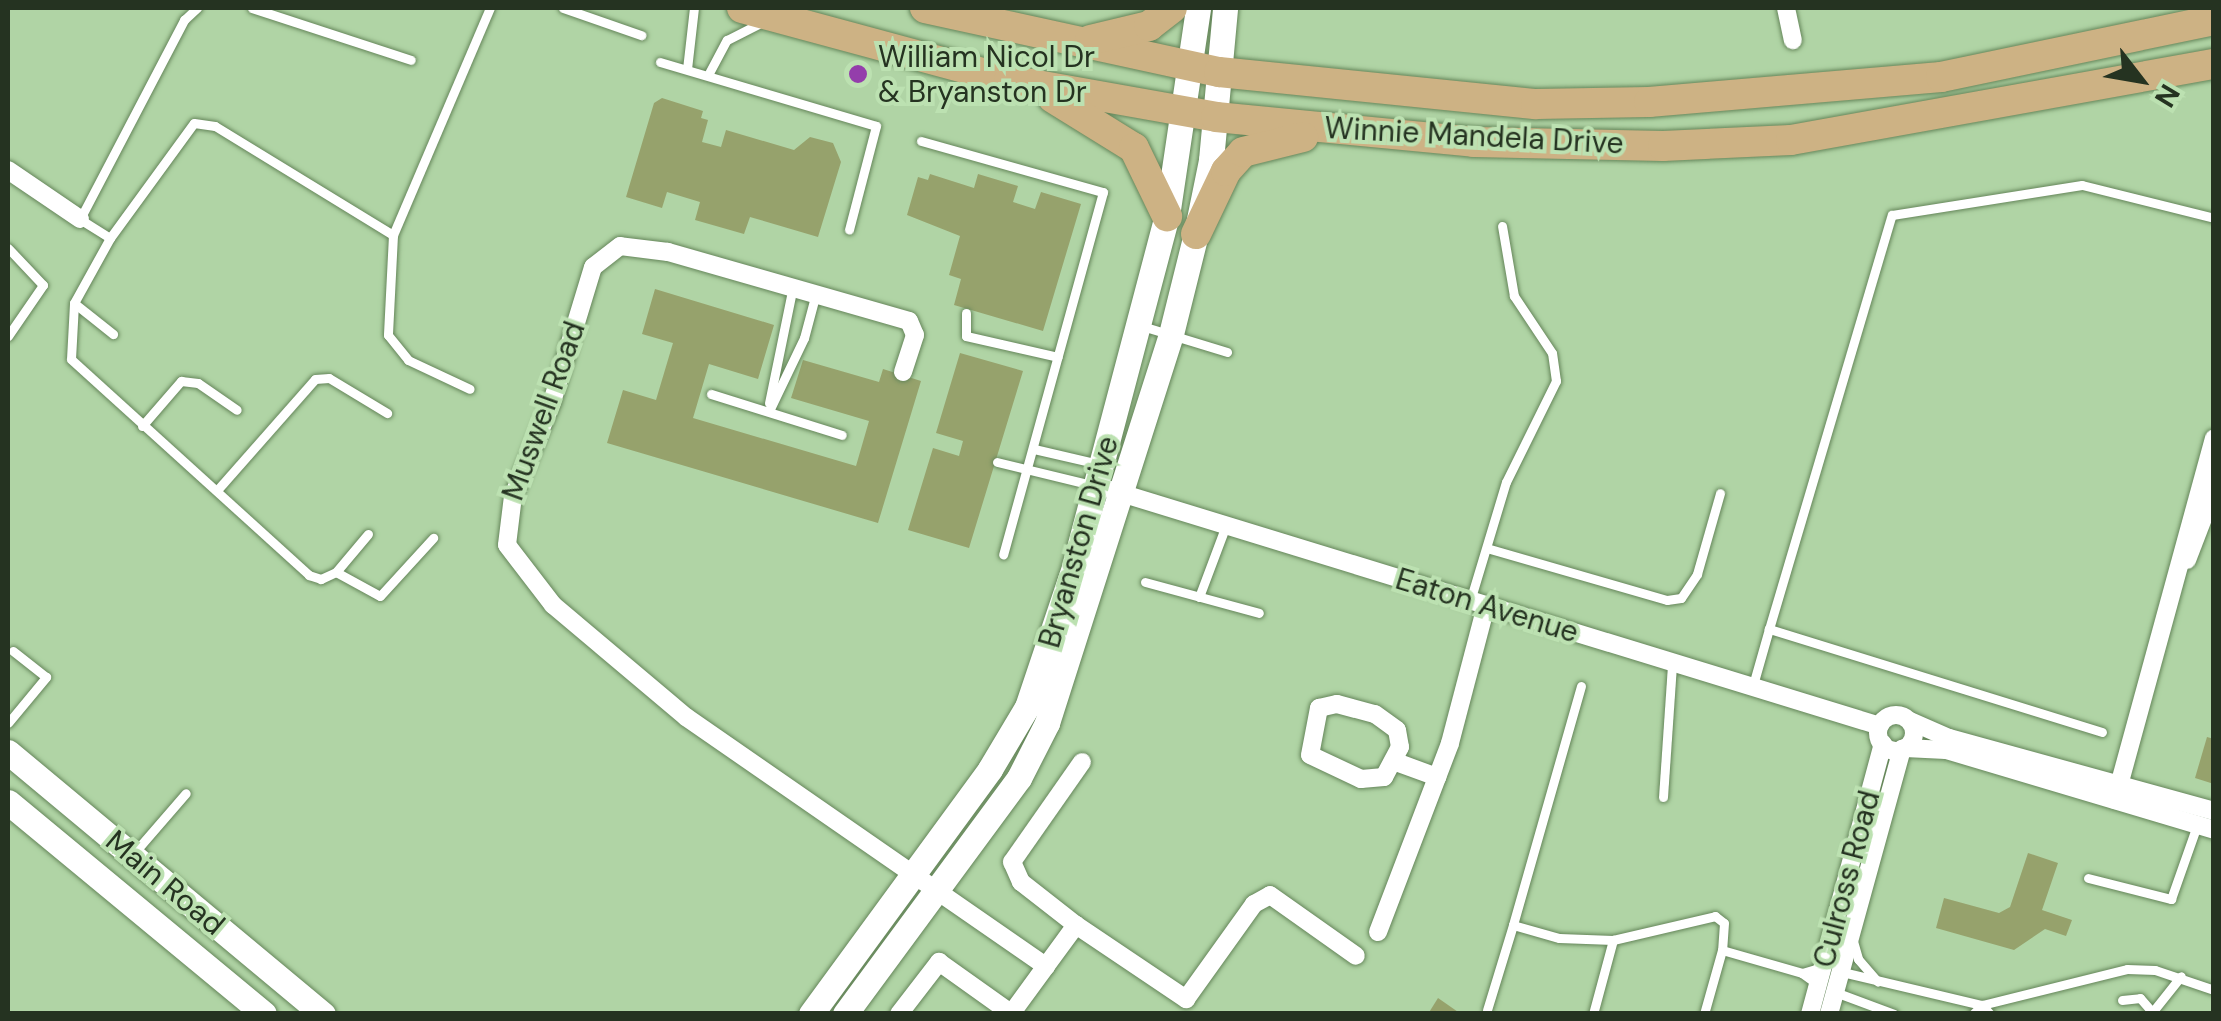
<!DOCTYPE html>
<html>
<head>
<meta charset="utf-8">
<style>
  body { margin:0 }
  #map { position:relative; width:2221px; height:1021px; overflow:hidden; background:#b0d4a5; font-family:"DM Sans",sans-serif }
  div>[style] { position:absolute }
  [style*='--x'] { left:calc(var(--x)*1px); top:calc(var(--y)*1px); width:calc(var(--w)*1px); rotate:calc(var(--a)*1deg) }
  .building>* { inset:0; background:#96a26c }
  .roads { filter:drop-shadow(0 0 2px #65865a) drop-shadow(0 0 2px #65865a) }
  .lane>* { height:9px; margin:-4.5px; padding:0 4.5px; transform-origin:4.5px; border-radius:4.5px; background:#fff }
  .street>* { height:18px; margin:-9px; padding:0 9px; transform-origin:9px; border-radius:9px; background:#fff }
  .street>.ring { margin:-9px; padding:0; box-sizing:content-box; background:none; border:18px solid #fff; border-radius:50% }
  .secondary>* { height:25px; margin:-12.5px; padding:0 12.5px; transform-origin:12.5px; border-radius:12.5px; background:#fff }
  .primary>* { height:30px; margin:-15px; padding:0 15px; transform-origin:15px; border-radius:15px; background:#cdb284 }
  .dots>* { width:28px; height:28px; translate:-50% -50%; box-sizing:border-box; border:5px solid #bce1b1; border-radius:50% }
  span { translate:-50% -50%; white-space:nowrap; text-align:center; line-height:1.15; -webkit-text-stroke:8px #bce1b1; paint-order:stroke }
  .poi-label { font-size:30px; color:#253321 }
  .left { translate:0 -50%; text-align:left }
  .street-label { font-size:30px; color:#253321 }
  .frame { position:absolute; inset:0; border:10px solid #253321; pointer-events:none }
  .north { position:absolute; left:2091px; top:30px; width:100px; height:100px; -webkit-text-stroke:8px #bce1b1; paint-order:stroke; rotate:121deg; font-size:28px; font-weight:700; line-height:40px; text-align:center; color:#253321 }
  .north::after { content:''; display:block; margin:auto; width:35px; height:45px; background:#253321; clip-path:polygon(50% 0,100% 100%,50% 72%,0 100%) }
</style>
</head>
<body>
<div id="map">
  <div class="building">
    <div style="clip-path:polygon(662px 98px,703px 111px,701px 118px,708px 120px,702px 142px,721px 147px,726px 130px,794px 150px,810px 137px,833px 143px,841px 162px,818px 237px,750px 217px,744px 234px,695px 220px,700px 202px,667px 192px,662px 208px,626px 197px,654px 103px)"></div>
    <div style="clip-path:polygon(930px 174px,974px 188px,978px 174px,1018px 186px,1013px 202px,1035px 209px,1041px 192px,1081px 204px,1043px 331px,954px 305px,961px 279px,949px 275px,960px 236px,907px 215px,918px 177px,928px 180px)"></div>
    <div style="clip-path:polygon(655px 289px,774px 325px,758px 379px,709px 364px,693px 418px,856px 466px,869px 421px,791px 398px,803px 360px,879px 382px,883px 369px,921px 381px,878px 523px,607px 443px,623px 390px,656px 400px,673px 343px,642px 334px)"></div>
    <div style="clip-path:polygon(960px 353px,1023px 371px,969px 548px,908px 530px,933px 448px,959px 456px,963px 441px,936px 433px)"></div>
    <div style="clip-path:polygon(2207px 737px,2214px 739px,2214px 784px,2195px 778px)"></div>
    <div style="clip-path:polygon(2028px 853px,2058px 863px,2042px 910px,2072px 920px,2066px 936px,2045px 929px,2014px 950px,1936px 928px,1944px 898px,1999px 913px,2010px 907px)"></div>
    <div style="clip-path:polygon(1438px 998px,1461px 1014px,1428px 1014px)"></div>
  </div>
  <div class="roads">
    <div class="lane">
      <div style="--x:252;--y:8;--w:167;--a:18.1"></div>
      <div style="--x:563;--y:8;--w:83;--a:19.1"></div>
      <div style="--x:660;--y:62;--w:225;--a:16.5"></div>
      <div style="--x:876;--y:126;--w:107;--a:104.6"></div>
      <div style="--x:687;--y:69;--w:61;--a:-83.5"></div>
      <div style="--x:708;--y:75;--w:40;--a:-62"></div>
      <div style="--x:727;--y:40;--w:37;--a:-27"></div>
      <div style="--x:921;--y:141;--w:189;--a:15.7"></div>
      <div style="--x:1103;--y:192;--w:376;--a:105.4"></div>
      <div style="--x:393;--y:235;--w:100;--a:92.9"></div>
      <div style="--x:388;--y:335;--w:32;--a:51"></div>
      <div style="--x:408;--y:360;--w:68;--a:25.1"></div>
      <div style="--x:110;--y:238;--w:36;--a:-148"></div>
      <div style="--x:80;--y:219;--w:225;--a:-62.4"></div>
      <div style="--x:184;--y:20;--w:18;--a:-43"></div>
      <div style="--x:8;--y:248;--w:51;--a:46.6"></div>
      <div style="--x:43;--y:285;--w:62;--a:124.5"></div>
      <div style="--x:74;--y:303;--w:50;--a:38.5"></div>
      <div style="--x:966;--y:313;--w:23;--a:90"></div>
      <div style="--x:966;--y:336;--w:94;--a:12.9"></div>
      <div style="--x:1142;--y:326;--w:89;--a:17"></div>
      <div style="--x:711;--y:394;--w:137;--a:17.4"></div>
      <div style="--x:769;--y:403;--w:119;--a:-78.4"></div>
      <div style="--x:769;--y:411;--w:81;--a:-64.4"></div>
      <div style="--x:804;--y:338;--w:47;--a:-75.1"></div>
      <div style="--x:142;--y:426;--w:60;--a:-49.1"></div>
      <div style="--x:181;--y:381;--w:17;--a:7"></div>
      <div style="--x:198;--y:383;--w:47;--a:34.7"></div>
      <div style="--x:1034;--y:449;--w:67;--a:13"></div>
      <div style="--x:997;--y:462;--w:98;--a:13.6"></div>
      <div style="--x:219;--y:488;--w:145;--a:-48.6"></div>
      <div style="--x:315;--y:379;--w:14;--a:-4"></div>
      <div style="--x:329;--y:378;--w:68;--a:31.1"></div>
      <div style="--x:368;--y:534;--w:50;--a:130.1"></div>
      <div style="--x:336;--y:572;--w:17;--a:155"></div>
      <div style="--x:321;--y:579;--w:13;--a:-162"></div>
      <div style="--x:309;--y:575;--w:321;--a:-137.8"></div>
      <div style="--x:71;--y:359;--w:56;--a:-86.9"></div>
      <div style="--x:74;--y:303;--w:74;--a:-61"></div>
      <div style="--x:110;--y:238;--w:142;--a:-53.9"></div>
      <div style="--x:194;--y:123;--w:21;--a:8"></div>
      <div style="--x:215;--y:126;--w:209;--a:31.5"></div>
      <div style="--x:393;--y:235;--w:247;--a:-66.9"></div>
      <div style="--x:1490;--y:549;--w:184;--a:16.1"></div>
      <div style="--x:1667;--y:600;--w:14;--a:-8"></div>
      <div style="--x:1681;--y:598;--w:29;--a:-56"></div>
      <div style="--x:1697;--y:574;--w:84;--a:-74.1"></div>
      <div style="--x:336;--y:572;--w:50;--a:28.6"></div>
      <div style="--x:380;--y:596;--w:79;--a:-47.6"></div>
      <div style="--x:1145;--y:582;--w:118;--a:15.2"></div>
      <div style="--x:1199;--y:597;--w:77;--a:-69.4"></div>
      <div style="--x:1470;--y:601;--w:124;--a:-73.2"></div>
      <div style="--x:1506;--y:482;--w:113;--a:-63.7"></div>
      <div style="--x:1556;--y:381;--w:28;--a:-98"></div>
      <div style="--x:1552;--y:353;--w:69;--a:-123.7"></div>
      <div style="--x:1514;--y:296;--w:71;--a:-99.7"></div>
      <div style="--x:1753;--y:685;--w:58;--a:-74.1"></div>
      <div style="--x:1581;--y:686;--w:248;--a:105.9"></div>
      <div style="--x:1513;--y:925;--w:48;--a:15.8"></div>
      <div style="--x:1559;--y:938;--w:54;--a:2.1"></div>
      <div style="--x:1613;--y:940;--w:105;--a:-13.2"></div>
      <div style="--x:1715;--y:916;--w:11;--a:38"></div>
      <div style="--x:1724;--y:923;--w:27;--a:94"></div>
      <div style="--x:8;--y:723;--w:60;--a:-50.4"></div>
      <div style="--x:46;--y:677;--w:42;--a:-141.8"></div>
      <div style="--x:2102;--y:732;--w:349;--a:-162.8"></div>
      <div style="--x:1769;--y:629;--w:432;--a:-73.5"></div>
      <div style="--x:1892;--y:215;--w:192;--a:-9"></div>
      <div style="--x:2082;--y:185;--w:136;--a:14"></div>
      <div style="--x:1663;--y:797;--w:133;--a:-86.1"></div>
      <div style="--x:134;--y:853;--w:79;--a:-49.1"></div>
      <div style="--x:2088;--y:878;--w:86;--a:14.2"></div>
      <div style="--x:2171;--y:899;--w:78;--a:-70.6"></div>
      <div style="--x:1853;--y:941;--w:19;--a:74"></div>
      <div style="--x:1858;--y:959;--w:30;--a:49"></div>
      <div style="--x:1838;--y:971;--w:148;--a:13.3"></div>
      <div style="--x:1982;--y:1005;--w:149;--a:-13.9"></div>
      <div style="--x:2127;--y:969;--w:28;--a:2"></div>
      <div style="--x:2155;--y:970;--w:62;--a:18.7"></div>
      <div style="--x:1802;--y:973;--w:22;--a:-16"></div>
      <div style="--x:1835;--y:992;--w:63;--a:20.4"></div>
      <div style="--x:2122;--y:1000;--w:18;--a:-6"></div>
      <div style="--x:2140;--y:998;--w:21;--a:49"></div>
      <div style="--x:1487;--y:1010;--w:89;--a:-73"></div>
      <div style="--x:2154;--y:1010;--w:43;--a:-51.5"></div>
      <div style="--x:1593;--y:1014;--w:77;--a:-74.9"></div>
      <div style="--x:1704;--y:1014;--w:66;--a:-74.3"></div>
      <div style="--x:1722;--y:950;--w:83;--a:16"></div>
      <div style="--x:1802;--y:973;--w:22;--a:36"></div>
      <div style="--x:1973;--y:1014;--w:13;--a:-45"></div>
      <div style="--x:1982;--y:1005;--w:12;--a:48"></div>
    </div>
    <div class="street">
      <div style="--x:1786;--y:8;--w:33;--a:78"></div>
      <div style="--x:8;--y:170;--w:87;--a:34.2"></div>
      <div style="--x:903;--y:372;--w:39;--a:-72"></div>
      <div style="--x:915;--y:335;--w:15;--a:-113"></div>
      <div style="--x:909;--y:321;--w:251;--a:-164"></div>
      <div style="--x:668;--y:252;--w:48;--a:-172.9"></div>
      <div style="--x:620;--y:246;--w:34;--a:142"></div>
      <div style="--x:593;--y:267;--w:141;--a:106.9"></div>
      <div style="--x:552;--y:402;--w:102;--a:112.5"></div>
      <div style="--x:513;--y:496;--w:49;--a:97"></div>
      <div style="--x:507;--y:545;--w:76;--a:52.5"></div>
      <div style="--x:553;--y:605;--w:174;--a:40.1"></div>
      <div style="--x:686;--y:717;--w:438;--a:34.7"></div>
      <div style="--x:1046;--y:966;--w:51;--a:-53.8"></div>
      <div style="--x:1076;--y:925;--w:133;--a:33.9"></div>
      <div style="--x:1186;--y:999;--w:117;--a:-54.4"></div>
      <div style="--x:1254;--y:904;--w:18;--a:-29"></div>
      <div style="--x:1270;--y:895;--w:105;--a:35.3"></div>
      <div style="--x:1111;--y:490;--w:804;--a:17.06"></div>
      <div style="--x:2187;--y:560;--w:75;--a:-68.9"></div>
      <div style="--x:1337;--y:704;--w:39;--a:15"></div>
      <div style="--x:1375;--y:714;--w:27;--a:36"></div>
      <div style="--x:1397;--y:730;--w:17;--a:80"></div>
      <div style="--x:1400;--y:747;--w:34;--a:118"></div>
      <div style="--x:1384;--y:777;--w:23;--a:175"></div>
      <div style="--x:1361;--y:779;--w:56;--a:-154.8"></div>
      <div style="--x:1310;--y:755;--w:48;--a:-79.2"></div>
      <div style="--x:1319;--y:708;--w:18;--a:-13"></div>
      <div class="ring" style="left:1878px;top:715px;width:18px;height:18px"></div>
      <div style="--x:1910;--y:721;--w:43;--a:23.6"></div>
      <div style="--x:1949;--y:738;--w:275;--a:15.4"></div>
      <div style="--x:1905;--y:748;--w:41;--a:2.8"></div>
      <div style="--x:1946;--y:750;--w:280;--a:16.6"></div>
      <div style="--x:1396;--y:762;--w:44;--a:20.1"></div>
      <div style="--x:2115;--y:800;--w:375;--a:-74.7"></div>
      <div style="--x:1076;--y:925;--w:70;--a:-142"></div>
      <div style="--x:1021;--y:882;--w:22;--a:-114"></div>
      <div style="--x:1012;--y:862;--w:122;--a:-55"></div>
      <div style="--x:1378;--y:932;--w:202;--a:-69.1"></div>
      <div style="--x:1450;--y:743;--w:142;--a:-75.3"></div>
      <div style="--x:899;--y:1014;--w:66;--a:-52.4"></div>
      <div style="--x:939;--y:962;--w:86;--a:35.5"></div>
      <div style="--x:1011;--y:1014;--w:59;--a:-53.9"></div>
      <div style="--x:1810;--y:1014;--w:280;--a:-74.9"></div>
      <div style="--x:1829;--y:1014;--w:275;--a:-74.6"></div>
    </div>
    <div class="secondary">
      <div style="--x:8;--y:752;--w:410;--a:39.8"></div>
      <div style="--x:8;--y:802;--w:332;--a:39.6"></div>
      <div style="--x:811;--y:1014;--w:303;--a:-53.8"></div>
      <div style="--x:990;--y:769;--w:72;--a:-59.2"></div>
      <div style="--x:1027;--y:707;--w:148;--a:-71.4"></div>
      <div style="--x:1074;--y:567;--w:363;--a:-75.2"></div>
      <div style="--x:1167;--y:216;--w:210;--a:-81.5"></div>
      <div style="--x:845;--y:1014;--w:293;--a:-53.6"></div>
      <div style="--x:1019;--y:778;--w:62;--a:-63"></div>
      <div style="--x:1047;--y:723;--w:408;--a:-72.3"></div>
      <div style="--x:1171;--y:334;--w:103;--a:-76"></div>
      <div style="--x:1196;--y:234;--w:76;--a:-78.5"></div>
      <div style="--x:1211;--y:160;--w:153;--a:-84.7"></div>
    </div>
    <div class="primary">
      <div style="--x:742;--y:8;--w:277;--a:15.1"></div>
      <div style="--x:1009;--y:80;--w:210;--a:10.1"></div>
      <div style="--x:1216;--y:117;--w:259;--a:5.5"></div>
      <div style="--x:1474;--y:142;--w:189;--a:1.2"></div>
      <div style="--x:1663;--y:146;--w:128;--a:-2.7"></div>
      <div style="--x:1791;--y:140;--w:430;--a:-10.2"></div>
      <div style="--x:925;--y:8;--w:301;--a:12.3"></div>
      <div style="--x:1219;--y:72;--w:319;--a:5.8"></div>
      <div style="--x:1536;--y:104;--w:113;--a:-1"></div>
      <div style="--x:1649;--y:102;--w:293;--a:-4.9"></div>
      <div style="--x:1941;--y:77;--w:279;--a:-11.8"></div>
      <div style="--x:1090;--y:40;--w:61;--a:-13.3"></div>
      <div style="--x:1149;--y:26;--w:29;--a:-38"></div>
      <div style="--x:1053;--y:98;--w:95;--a:31.7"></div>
      <div style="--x:1134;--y:148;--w:76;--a:64.1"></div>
      <div style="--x:1196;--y:234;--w:70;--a:-64.5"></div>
      <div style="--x:1226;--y:171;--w:25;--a:-48"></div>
      <div style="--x:1243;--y:152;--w:62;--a:-14"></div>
    </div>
  </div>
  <div class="dots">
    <div style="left:858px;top:74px;background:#943eab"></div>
  </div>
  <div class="poi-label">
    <span class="left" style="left:878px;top:74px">William Nicol Dr<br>&amp; Bryanston Dr</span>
  </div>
  <div class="street-label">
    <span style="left:1474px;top:136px;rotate:3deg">Winnie Mandela Drive</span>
    <span style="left:544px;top:411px;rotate:-70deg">Muswell Road</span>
    <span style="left:1079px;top:542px;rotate:-74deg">Bryanston Drive</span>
    <span style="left:1487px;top:606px;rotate:17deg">Eaton Avenue</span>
    <span style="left:1847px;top:879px;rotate:-75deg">Culross Road</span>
    <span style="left:165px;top:883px;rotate:40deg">Main Road</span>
  </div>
  <div class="frame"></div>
  <div class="north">N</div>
</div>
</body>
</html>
